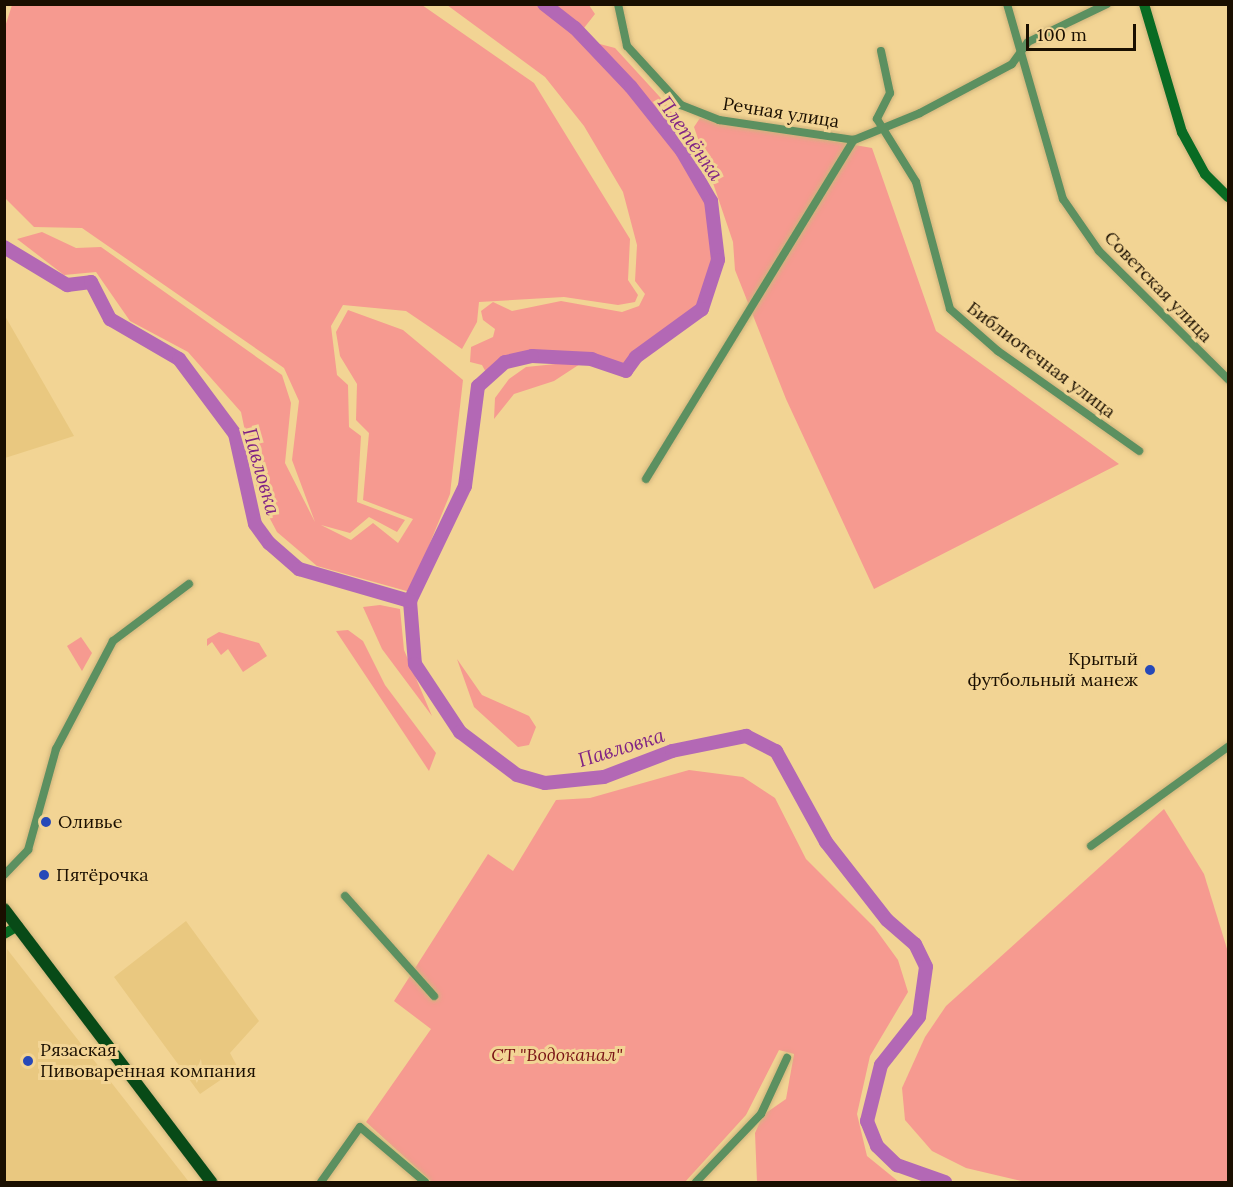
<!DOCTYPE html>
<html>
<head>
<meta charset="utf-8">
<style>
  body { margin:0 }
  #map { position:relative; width:1233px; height:1187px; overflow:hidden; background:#f2d494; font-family:Lora,serif }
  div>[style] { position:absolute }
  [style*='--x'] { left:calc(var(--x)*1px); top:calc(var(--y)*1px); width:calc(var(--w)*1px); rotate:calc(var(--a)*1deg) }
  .built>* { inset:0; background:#e9c880 }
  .green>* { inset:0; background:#f69a90 }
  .river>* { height:14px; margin:-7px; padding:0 7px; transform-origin:7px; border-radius:7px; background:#b368b5 }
  .roads { filter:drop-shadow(0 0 2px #cfb47c) drop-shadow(0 0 2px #cfb47c) }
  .street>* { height:8px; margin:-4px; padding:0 4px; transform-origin:4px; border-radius:4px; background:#5c9060 }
  .secondary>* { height:10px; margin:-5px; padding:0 5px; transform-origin:5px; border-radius:5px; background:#096b23 }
  .primary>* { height:12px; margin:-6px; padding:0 6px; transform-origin:6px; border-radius:6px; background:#084a17 }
  .dots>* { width:16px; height:16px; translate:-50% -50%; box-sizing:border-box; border:3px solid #f2d494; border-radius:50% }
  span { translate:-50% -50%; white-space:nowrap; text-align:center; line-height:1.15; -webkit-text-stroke:6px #f2d494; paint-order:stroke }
  .street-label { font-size:18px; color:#1a0f00 }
  .poi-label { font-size:18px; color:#1a0f00 }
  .right { translate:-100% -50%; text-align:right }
  .left { translate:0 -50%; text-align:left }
  .park-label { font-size:18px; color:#791315; font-style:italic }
  .water-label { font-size:20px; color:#812485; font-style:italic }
  .frame { position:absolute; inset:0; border:6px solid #1a0f00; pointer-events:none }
  .scale { position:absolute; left:1026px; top:24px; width:110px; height:27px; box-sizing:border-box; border:3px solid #1a0f00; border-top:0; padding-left:8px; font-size:18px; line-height:21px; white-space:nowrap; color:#1a0f00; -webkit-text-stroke:4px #f2d494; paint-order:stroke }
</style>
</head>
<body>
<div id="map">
  <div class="built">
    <i style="clip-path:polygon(5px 316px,74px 436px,5px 458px,4px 458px)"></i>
    <i style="clip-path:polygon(186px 921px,259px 1021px,230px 1053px,238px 1068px,200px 1094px,114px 977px)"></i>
    <i style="clip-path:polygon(7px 949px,189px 1182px,5px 1182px)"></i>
  </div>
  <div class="green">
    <i style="clip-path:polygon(12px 5px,422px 5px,534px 83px,630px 239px,628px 280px,638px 295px,635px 302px,618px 305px,564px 297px,479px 302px,477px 322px,462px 349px,406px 311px,343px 305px,331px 326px,337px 375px,348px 385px,349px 427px,361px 436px,357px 502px,405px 520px,397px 532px,369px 517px,350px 533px,321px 525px,351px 540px,373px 523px,398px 543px,413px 519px,363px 500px,369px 433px,356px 420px,357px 384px,340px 356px,336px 332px,348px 310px,403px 330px,463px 380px,450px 494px,410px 592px,317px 566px,277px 532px,259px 498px,241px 412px,188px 352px,130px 321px,96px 272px,64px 275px,17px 239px,42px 232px,76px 248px,101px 247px,282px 375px,291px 403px,285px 463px,315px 522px,292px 460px,299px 401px,284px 368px,82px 228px,34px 227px,5px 198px,4px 30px)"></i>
    <i style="clip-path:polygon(447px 5px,589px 5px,595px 14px,584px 28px,596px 43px,615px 48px,670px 108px,703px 174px,717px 233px,712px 286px,702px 309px,636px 357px,626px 371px,560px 355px,505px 362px,488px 376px,482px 365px,470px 362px,471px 347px,493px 337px,495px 329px,483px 320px,481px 311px,493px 302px,512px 311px,561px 301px,622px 312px,639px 306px,645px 294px,635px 281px,637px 245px,623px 192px,584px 126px,545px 77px)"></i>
    <i style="clip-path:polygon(700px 118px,872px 148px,936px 331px,1119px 464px,874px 589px,786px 399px,735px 270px,733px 242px,694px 127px)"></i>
    <i style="clip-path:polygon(575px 362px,580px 364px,554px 381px,514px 394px,494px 419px,495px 398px,509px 379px,526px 367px)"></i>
    <i style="clip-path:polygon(380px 605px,400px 609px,404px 650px,432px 716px,382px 649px,363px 607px)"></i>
    <i style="clip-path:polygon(348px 630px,363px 641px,385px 685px,436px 753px,429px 771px,336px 631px)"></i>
    <i style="clip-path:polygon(219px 632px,259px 643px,267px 656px,243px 672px,228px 649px,221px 655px,212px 642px,207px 646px,207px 639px)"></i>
    <i style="clip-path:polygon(81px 637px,92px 653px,82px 671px,67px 646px)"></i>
    <i style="clip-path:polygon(457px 659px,482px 695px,529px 716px,536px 727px,529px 745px,518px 747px,474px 707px)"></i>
    <i style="clip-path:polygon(689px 770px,743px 777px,775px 798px,806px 859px,874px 927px,898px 960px,908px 992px,870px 1056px,857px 1114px,867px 1156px,899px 1182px,757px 1182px,755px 1133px,763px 1115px,786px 1099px,794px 1054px,779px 1050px,746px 1115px,685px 1182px,432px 1182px,366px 1122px,431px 1029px,394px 1001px,488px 854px,513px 871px,556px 800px,590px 798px)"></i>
    <i style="clip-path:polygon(1164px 809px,1204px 874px,1228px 952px,1228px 1182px,1026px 1182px,966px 1168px,932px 1151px,905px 1120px,902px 1088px,925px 1037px,946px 1006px)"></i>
  </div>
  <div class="river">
    <i style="--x:544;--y:4;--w:39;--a:38"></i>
    <i style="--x:575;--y:28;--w:81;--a:46.5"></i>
    <i style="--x:631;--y:87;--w:82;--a:51.4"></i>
    <i style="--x:682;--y:151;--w:58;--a:59.9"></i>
    <i style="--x:711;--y:201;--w:59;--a:83.2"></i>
    <i style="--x:718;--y:260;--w:52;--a:108.1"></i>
    <i style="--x:702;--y:309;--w:82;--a:144"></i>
    <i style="--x:636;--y:357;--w:17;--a:126"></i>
    <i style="--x:626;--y:371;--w:36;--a:-161"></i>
    <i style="--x:592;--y:359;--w:60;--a:-177.1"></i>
    <i style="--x:532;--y:356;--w:28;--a:167"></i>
    <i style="--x:505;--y:362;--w:36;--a:138"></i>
    <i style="--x:478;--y:386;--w:101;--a:97.4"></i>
    <i style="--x:465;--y:486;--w:127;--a:115.6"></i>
    <i style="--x:410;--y:601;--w:63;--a:85.5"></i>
    <i style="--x:415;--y:664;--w:82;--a:56.5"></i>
    <i style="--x:460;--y:732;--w:71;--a:37"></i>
    <i style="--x:517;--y:775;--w:29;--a:16"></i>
    <i style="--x:545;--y:783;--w:59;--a:-5.8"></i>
    <i style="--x:604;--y:777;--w:73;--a:-20.9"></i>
    <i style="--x:672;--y:751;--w:76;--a:-11.5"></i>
    <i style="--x:746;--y:736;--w:34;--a:27"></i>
    <i style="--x:776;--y:751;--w:104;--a:61.2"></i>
    <i style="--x:826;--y:842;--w:99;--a:52"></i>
    <i style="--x:887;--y:920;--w:37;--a:41"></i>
    <i style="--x:915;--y:944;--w:25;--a:64"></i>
    <i style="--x:926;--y:967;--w:50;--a:98"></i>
    <i style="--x:919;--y:1017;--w:61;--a:128.4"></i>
    <i style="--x:881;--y:1065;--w:58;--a:104"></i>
    <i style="--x:867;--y:1121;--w:27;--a:68"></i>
    <i style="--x:877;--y:1146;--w:28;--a:44"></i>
    <i style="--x:897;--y:1165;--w:51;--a:19.5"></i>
    <i style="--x:4;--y:247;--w:74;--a:31.1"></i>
    <i style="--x:67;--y:285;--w:24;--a:-7"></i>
    <i style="--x:91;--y:282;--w:42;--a:62.8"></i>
    <i style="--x:110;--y:319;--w:80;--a:30.1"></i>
    <i style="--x:179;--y:359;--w:94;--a:53.3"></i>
    <i style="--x:235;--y:434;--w:92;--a:77.5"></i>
    <i style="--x:255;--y:524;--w:24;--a:54"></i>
    <i style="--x:269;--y:543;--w:40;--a:41"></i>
    <i style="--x:299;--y:569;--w:116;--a:16.1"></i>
  </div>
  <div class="roads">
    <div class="street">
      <i style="--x:618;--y:4;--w:43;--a:77.9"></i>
      <i style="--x:627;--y:46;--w:80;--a:47.5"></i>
      <i style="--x:681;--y:105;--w:41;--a:21.5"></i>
      <i style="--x:719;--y:120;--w:136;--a:8.4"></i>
      <i style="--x:854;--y:140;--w:71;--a:-22.2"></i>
      <i style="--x:920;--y:113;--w:104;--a:-28"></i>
      <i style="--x:1012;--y:64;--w:27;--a:-54"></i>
      <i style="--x:1028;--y:42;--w:88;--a:-25.7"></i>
      <i style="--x:1007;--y:4;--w:203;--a:74"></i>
      <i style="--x:1063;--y:199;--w:63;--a:55.3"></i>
      <i style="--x:1099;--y:251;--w:182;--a:44.8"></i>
      <i style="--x:881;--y:51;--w:43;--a:77.9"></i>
      <i style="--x:890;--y:93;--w:29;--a:117"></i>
      <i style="--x:877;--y:119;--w:74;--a:58.2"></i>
      <i style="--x:916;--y:182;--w:131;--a:75"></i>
      <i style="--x:950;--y:309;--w:64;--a:41.2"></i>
      <i style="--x:998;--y:351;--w:173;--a:35.3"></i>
      <i style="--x:646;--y:479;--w:398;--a:-58.5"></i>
      <i style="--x:1091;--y:846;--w:169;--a:-35.9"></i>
      <i style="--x:4;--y:875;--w:35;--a:-46"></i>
      <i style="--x:28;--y:850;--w:105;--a:-74.5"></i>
      <i style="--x:56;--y:749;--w:122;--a:-62.2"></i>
      <i style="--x:113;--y:641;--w:95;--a:-36.9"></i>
      <i style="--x:345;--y:896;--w:134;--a:48.3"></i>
      <i style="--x:321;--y:1182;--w:67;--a:-54.7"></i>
      <i style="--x:360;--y:1127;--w:85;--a:40.2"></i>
      <i style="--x:696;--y:1182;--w:94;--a:-46.3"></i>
      <i style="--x:761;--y:1114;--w:62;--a:-65.1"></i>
    </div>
    <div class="secondary">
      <i style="--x:1144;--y:4;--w:134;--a:73.5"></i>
      <i style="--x:1182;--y:132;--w:48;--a:61.3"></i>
      <i style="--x:1205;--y:174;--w:33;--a:45"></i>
      <i style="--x:4;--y:934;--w:16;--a:-30"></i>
    </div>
    <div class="primary">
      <i style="--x:4;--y:909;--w:343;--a:52.8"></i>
    </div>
  </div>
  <div class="dots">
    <i style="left:1150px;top:670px;background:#2749b8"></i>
    <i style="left:46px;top:822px;background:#2749b8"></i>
    <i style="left:44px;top:875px;background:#2749b8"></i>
    <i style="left:28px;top:1061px;background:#2749b8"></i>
  </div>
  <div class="street-label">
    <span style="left:781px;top:113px;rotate:9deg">Речная улица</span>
    <span style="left:1158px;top:287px;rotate:46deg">Советская улица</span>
    <span style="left:1041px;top:360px;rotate:37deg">Библиотечная улица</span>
  </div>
  <div class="poi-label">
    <span class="right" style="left:1138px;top:670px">Крытый<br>футбольный манеж</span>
    <span class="left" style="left:58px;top:822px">Оливье</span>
    <span class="left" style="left:56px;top:875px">Пятёрочка</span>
    <span class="left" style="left:40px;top:1061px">Рязаская<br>Пивоваренная компания</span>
  </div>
  <div class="park-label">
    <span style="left:557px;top:1055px">СТ "Водоканал"</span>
  </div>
  <div class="water-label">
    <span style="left:691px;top:138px;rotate:55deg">Плетёнка</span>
    <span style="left:262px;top:471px;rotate:74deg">Павловка</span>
    <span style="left:621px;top:747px;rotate:-17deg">Павловка</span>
  </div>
  <div class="frame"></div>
  <div class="scale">100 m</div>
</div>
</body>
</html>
